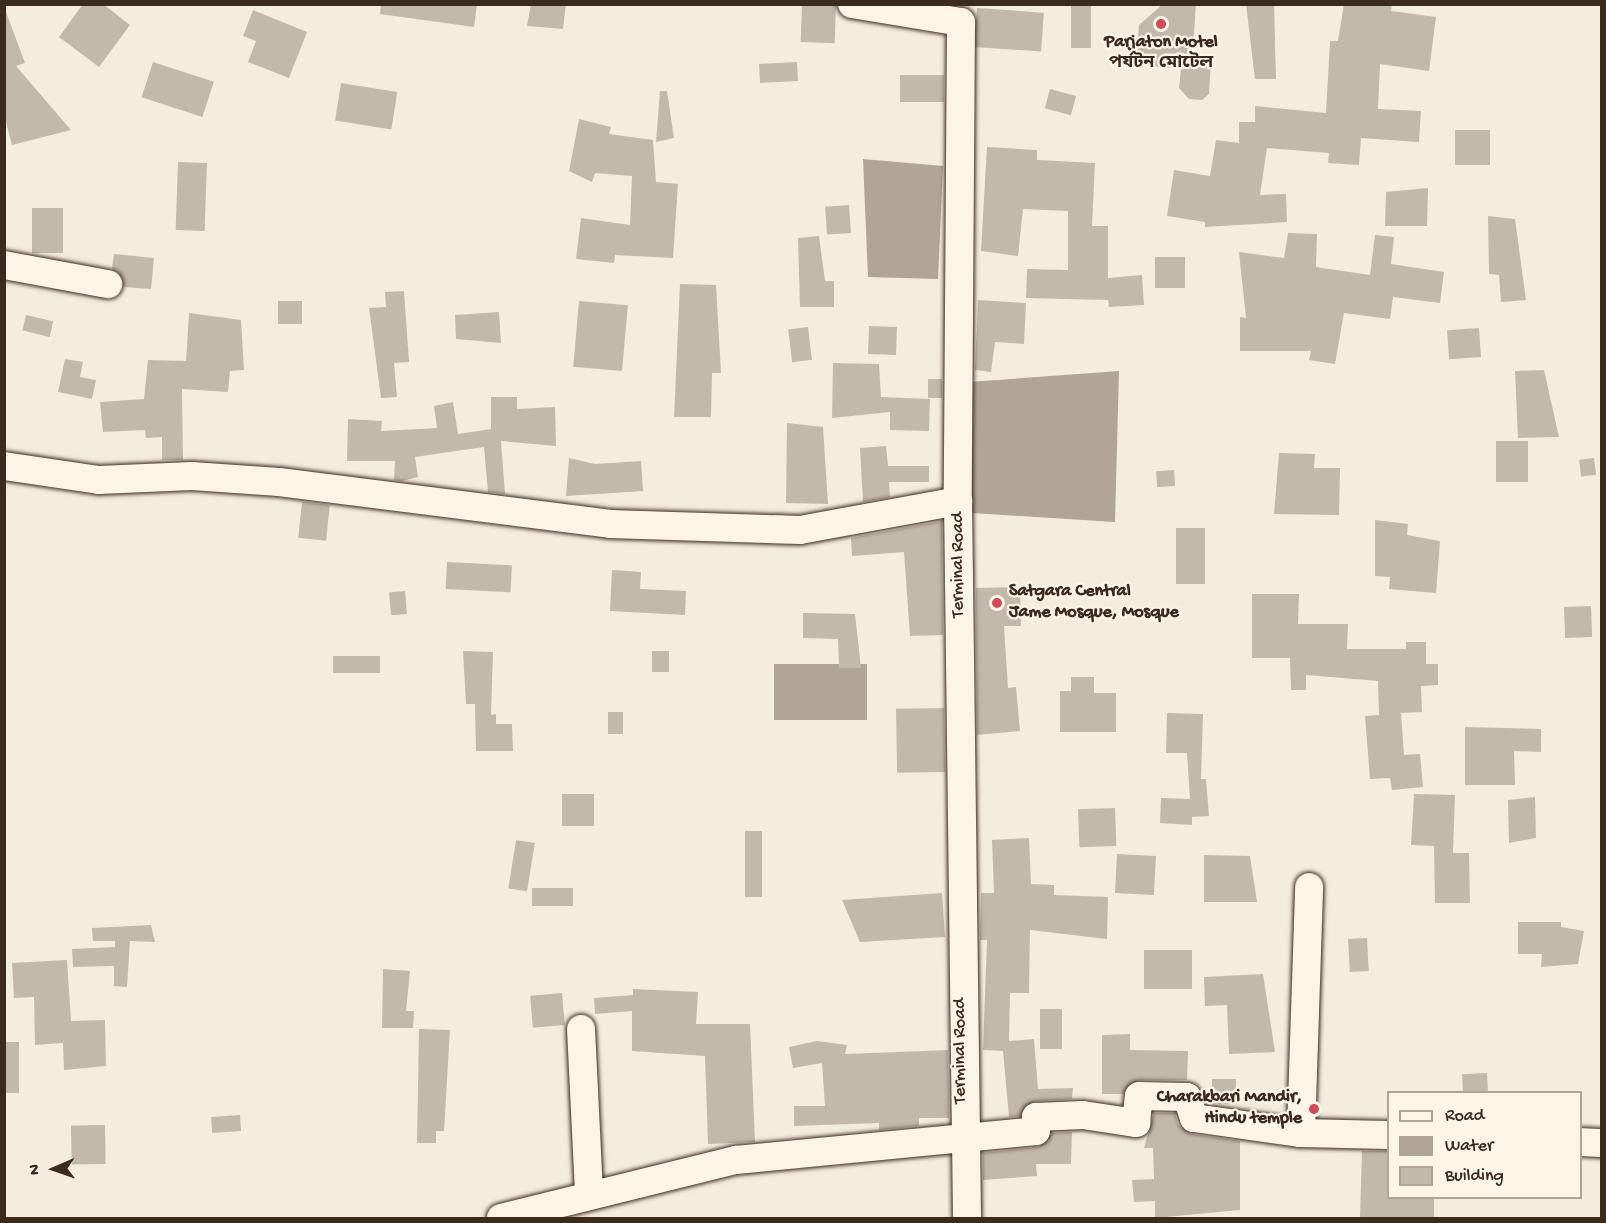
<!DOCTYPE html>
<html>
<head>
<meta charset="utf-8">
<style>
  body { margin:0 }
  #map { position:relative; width:1606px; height:1223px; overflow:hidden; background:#f4eddd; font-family:"Gochi Hand","Noto Sans Bengali",sans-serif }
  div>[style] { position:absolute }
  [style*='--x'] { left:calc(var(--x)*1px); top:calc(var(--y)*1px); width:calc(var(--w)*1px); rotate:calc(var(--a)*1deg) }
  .water>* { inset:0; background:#b0a596; transform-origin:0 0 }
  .building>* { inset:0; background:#c3b9aa; transform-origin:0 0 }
  .roads { filter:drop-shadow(0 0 2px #3b2a1e) drop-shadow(0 0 2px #3b2a1e) }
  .minor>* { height:28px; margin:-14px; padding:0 14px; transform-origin:14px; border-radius:14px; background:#fcf5e5 }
  .dots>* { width:16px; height:16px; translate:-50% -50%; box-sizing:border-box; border:3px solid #fcf5e5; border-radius:50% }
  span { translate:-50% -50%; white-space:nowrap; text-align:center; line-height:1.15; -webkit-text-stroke:4.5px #fcf5e5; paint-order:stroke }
  .poi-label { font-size:18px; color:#3b2a1e; font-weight:700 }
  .left { translate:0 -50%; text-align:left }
  .right { translate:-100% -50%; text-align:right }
  .street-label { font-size:18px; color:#3b2a1e }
  .frame { position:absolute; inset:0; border:6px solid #3b2a1e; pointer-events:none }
  .legend { position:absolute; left:1387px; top:1091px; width:195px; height:108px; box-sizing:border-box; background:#fcf5e5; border:2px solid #afa495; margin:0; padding:8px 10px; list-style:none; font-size:18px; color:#3b2a1e }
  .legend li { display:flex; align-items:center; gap:12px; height:30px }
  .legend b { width:30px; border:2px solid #afa495 }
  .north { position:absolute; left:24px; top:1139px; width:60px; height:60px; -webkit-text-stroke:4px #fcf5e5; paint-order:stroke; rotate:268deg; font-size:16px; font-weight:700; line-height:24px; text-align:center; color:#3b2a1e }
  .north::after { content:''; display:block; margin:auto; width:21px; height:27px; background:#3b2a1e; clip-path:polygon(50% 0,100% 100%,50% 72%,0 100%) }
</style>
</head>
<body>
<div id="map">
  <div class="water">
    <i style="clip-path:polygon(863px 159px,943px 166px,938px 279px,868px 277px)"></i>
    <i style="clip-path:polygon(1119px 371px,1115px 522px,972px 513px,969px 382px)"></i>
    <i style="left:774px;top:664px;width:93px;height:56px"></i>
  </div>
  <div class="building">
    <i style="clip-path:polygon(83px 4px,103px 4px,130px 25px,99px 67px,59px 37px)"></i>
    <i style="clip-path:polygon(381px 4px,477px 4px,474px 27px,380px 14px)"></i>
    <i style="clip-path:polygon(531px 4px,566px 4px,563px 29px,527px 26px)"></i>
    <i style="left:802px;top:4px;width:34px;height:38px;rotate:2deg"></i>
    <i style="left:1071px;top:4px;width:20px;height:44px"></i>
    <i style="clip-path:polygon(1163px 4px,1196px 4px,1192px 60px,1211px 62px,1209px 94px,1202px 100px,1189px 99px,1179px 88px,1181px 69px,1150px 66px,1137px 51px,1139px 25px)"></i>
    <i style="clip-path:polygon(1246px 4px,1274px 4px,1276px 79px,1255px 79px)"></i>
    <i style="clip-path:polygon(1344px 4px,1392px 4px,1391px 11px,1436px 17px,1429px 71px,1380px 64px,1378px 109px,1421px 111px,1419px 142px,1361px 138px,1359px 165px,1328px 163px,1329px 153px,1267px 148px,1260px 195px,1286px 194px,1287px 222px,1205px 227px,1205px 222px,1167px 216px,1174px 170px,1210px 176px,1216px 140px,1239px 143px,1239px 122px,1255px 122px,1255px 106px,1326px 113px,1330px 41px,1338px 41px)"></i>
    <i style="left:977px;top:8px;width:67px;height:39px;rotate:4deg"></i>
    <i style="clip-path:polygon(253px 10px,307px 32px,289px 78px,248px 62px,256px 41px,243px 36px)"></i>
    <i style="clip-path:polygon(6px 12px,25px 63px,16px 66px,71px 130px,12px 145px,4px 114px)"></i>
    <i style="left:153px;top:62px;width:64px;height:37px;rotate:18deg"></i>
    <i style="left:797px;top:62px;width:19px;height:38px;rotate:87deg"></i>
    <i style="left:900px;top:75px;width:44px;height:27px"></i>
    <i style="left:341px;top:83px;width:57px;height:38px;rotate:9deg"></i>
    <i style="left:1050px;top:89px;width:27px;height:20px;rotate:15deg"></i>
    <i style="clip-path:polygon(660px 91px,667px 91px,674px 138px,656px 142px)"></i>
    <i style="clip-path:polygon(579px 119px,611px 127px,609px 134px,653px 140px,656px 182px,678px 184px,673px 258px,615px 255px,614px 263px,576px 259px,581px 218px,630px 225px,632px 176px,595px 173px,592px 182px,569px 171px)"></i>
    <i style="left:1455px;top:130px;width:35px;height:35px"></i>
    <i style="clip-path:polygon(987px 147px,1037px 150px,1037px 160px,1095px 163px,1092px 226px,1108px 226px,1108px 278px,1142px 275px,1144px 305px,1109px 307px,1108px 300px,1026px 298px,1027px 269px,1068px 270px,1068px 211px,1023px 209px,1018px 256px,981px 251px)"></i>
    <i style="left:178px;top:162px;width:29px;height:68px;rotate:2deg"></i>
    <i style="clip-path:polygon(1428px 188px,1427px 226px,1385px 226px,1386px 192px)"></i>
    <i style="left:849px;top:205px;width:28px;height:24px;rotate:86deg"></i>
    <i style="left:32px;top:208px;width:31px;height:45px"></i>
    <i style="clip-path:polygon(1488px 216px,1515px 219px,1526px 300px,1501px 302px,1499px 275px,1489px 274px)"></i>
    <i style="clip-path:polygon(1288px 233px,1317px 234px,1316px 267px,1370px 275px,1375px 235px,1394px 237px,1391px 264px,1444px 272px,1440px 303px,1393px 297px,1390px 319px,1344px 313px,1335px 364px,1309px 360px,1311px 351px,1240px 351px,1240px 317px,1246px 318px,1239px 252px,1284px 258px)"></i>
    <i style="clip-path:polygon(819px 236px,825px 281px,834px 281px,834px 307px,800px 307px,798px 238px)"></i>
    <i style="clip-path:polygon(114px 254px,154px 258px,151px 289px,124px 287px,112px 268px)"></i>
    <i style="left:1155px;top:257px;width:30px;height:31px"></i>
    <i style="clip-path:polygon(680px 284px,716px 285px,721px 373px,712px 373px,711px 417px,674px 417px)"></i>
    <i style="clip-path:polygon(404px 291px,409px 362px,394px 363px,397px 397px,381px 398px,369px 308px,386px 307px,385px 292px)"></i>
    <i style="clip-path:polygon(978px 300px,1026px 303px,1024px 344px,995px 342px,991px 372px,975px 370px)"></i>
    <i style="left:278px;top:301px;width:24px;height:23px"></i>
    <i style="left:579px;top:301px;width:49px;height:66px;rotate:5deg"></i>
    <i style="clip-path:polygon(499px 312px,501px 343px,456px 339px,455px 315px)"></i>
    <i style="clip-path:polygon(189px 313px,241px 320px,244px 370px,230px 371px,228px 392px,182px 389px,183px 460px,162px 460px,162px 437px,146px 438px,145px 430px,103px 432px,100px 402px,144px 399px,148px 360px,186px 361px)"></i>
    <i style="left:26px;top:315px;width:28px;height:16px;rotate:13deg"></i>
    <i style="left:869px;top:326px;width:28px;height:28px;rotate:2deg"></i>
    <i style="left:808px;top:327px;width:33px;height:20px;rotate:83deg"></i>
    <i style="left:1479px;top:328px;width:29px;height:32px;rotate:86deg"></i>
    <i style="clip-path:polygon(65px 359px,83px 362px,80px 377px,96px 380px,92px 399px,58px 392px)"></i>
    <i style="clip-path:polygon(833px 363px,879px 364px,881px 397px,930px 399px,929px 431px,890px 430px,890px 412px,832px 418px)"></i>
    <i style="clip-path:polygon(1544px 370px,1559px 437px,1518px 438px,1515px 371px)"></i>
    <i style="left:928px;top:379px;width:14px;height:19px"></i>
    <i style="clip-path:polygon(491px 397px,517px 397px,517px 409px,555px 407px,556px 446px,501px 441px,505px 494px,488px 492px,484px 447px,415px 457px,418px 477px,402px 481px,394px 480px,395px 461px,347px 461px,348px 419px,382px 421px,381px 431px,437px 428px,434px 406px,453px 402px,458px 434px,491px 429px)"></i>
    <i style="clip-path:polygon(787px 423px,823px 427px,828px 504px,786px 503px)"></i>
    <i style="left:1496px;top:441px;width:32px;height:41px"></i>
    <i style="clip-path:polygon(886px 446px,888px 466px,929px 466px,929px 482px,889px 482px,890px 497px,863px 502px,860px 448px)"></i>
    <i style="clip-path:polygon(1279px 453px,1315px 454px,1314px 468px,1340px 468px,1339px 515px,1274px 514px)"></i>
    <i style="clip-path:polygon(569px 458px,595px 464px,641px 461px,643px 491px,566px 496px)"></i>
    <i style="left:1594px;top:458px;width:17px;height:15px;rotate:83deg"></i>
    <i style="left:1174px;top:470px;width:16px;height:18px;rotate:86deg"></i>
    <i style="left:302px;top:502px;width:28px;height:36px;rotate:6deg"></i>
    <i style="clip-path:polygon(1375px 520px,1408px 524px,1407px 535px,1440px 541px,1436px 593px,1389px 589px,1390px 577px,1375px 576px)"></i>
    <i style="clip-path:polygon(942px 521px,943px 635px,910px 636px,904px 552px,852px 556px,851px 538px)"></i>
    <i style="left:1176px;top:528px;width:29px;height:56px"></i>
    <i style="left:447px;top:562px;width:65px;height:27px;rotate:3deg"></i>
    <i style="clip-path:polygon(612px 570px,641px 572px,640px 589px,686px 591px,685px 615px,610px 611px)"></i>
    <i style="clip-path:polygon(1020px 587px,1021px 626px,1004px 626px,1008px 688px,1016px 687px,1020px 731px,977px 735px,976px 588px)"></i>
    <i style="left:405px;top:591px;width:23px;height:16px;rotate:85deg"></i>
    <i style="clip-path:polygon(1252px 594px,1299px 594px,1298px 624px,1348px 624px,1347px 649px,1406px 649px,1406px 642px,1426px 642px,1426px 664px,1438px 664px,1438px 685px,1421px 686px,1422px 712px,1401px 713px,1404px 755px,1420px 754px,1423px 787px,1392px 790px,1390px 778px,1370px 779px,1365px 716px,1379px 715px,1378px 681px,1306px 675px,1306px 690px,1291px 690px,1290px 658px,1252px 658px)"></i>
    <i style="left:1591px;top:606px;width:31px;height:27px;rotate:88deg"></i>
    <i style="clip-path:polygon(803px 613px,855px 614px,861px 668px,839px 668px,838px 639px,803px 638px)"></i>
    <i style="clip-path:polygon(463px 651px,493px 652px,491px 715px,496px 714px,496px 724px,512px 724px,513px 751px,476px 751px,475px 704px,466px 704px)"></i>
    <i style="left:652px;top:651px;width:17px;height:21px"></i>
    <i style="left:333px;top:656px;width:47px;height:17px"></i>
    <i style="clip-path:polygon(1071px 677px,1094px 677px,1094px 693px,1116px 693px,1116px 732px,1060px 732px,1060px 691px,1071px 691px)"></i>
    <i style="left:944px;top:708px;width:64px;height:48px;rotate:89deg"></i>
    <i style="left:608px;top:712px;width:15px;height:22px"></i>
    <i style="clip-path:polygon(1167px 713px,1203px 714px,1201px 779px,1206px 779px,1209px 816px,1192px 817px,1192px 825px,1160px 823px,1161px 798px,1190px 799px,1187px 753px,1166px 753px)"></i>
    <i style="clip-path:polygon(1465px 727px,1541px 729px,1541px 752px,1514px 751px,1515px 785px,1465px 785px)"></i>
    <i style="left:562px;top:794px;width:32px;height:32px"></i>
    <i style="clip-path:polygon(1414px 794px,1455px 795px,1453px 853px,1469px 853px,1470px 903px,1435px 903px,1434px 846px,1411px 845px)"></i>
    <i style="clip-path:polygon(1535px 797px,1536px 838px,1509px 843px,1508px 800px)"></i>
    <i style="left:1115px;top:808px;width:38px;height:37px;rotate:88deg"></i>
    <i style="left:745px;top:831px;width:17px;height:66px"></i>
    <i style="clip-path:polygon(1029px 838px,1031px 884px,1054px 885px,1054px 895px,1108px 897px,1107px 939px,1030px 930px,1029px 993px,1010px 993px,1009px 1041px,1034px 1039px,1038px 1089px,1073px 1088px,1072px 1099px,1035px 1101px,1020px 1116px,1009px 1117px,1003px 1051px,983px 1050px,987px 940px,980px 940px,981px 893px,994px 893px,992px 840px)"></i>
    <i style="left:516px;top:840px;width:19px;height:49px;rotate:9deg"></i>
    <i style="left:1117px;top:854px;width:39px;height:39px;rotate:3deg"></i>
    <i style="clip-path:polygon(1204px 855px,1250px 856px,1257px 902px,1204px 902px)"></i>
    <i style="left:532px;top:888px;width:41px;height:18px"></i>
    <i style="clip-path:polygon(942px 893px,945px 937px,860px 942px,842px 900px)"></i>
    <i style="clip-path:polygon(1518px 922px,1561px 922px,1561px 927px,1584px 931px,1578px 964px,1541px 967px,1542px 954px,1518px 954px)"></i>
    <i style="clip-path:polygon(151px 925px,155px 942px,130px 941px,127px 987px,114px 986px,114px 966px,73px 967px,72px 949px,115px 947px,115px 941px,93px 941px,92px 928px)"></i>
    <i style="left:1367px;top:938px;width:33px;height:19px;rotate:87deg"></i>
    <i style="left:1192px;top:950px;width:39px;height:48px;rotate:90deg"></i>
    <i style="clip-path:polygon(67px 960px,71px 1021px,105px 1020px,106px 1066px,64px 1070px,63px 1043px,35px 1045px,34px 997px,14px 998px,12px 963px)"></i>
    <i style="clip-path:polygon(383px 969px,410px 971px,406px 1011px,414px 1011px,413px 1028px,382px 1028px)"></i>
    <i style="clip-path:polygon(1263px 974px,1275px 1052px,1229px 1054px,1227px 1005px,1205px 1006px,1204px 977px)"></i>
    <i style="clip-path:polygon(633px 989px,698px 992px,696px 1024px,750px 1024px,755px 1142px,708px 1144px,705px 1056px,632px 1051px,632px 1011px,595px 1014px,594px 998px,633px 995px)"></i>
    <i style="left:562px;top:993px;width:32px;height:32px;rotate:85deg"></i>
    <i style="left:1040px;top:1009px;width:22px;height:40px"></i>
    <i style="clip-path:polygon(419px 1029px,450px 1030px,444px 1131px,436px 1131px,436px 1143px,417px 1143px)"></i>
    <i style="clip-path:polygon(1130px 1034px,1130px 1050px,1188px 1051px,1187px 1080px,1139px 1080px,1123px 1094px,1102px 1094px,1102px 1035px)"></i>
    <i style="clip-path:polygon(817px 1041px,847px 1045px,845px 1054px,948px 1050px,949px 1118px,919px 1118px,919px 1126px,879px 1130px,879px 1123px,794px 1126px,794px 1106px,825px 1106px,822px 1063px,793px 1068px,789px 1047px)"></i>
    <i style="left:4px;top:1042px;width:15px;height:51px"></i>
    <i style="left:1487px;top:1073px;width:19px;height:25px;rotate:87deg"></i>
    <i style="left:1212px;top:1079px;width:24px;height:25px"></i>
    <i style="clip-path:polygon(1154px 1113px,1175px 1113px,1178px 1125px,1191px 1134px,1240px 1141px,1240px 1210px,1155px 1218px,1155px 1201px,1134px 1202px,1132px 1180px,1154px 1179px,1153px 1148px,1144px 1148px)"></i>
    <i style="left:240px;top:1115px;width:16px;height:29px;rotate:86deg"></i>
    <i style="left:105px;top:1125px;width:39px;height:34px;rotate:89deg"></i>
    <i style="clip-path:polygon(1072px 1132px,1071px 1164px,1036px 1164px,1037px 1176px,983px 1180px,983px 1153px,1038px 1147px,1052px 1133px)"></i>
    <i style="clip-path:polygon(1362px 1151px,1389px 1151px,1389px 1197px,1434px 1197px,1434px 1218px,1360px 1218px)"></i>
  </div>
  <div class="roads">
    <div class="minor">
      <i style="--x:852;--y:4;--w:110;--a:9.4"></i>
      <i style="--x:961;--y:22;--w:479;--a:90.4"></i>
      <i style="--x:958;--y:501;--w:717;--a:89.28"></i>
      <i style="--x:4;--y:265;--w:106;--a:10.4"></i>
      <i style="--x:4;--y:466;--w:96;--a:8.4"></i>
      <i style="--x:99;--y:480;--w:93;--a:-2.5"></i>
      <i style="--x:192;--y:476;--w:87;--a:3.9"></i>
      <i style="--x:279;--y:482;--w:334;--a:7.2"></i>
      <i style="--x:610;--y:524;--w:190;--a:1.8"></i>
      <i style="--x:800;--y:530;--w:161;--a:-10.4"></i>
      <i style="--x:581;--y:1029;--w:166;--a:87.2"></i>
      <i style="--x:1301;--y:1133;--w:246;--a:-88.1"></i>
      <i style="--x:1580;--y:1142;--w:22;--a:3"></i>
      <i style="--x:501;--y:1218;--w:242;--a:-13.9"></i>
      <i style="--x:736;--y:1160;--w:301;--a:-5.5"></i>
      <i style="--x:1036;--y:1131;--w:14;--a:-90"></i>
      <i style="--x:1036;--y:1117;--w:47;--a:-2.4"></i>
      <i style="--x:1083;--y:1115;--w:54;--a:8.6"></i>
      <i style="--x:1136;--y:1123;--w:27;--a:-84"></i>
      <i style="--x:1139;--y:1096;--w:48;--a:1.2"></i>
      <i style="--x:1187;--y:1097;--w:22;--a:72"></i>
      <i style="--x:1194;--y:1118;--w:108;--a:8"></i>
      <i style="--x:1301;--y:1133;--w:87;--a:1.3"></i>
    </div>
  </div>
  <div class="dots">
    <i style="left:1161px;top:24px;background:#d1495b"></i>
    <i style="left:997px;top:603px;background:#d1495b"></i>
    <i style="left:1314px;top:1109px;background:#d1495b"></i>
  </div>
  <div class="poi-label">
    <span style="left:1161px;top:54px">Parjaton Motel<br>পর্যটন মোটেল</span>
    <span class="left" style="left:1009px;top:603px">Satgara Central<br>Jame Mosque, Mosque</span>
    <span class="right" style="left:1302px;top:1109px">Charakbari Mandir,<br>Hindu temple</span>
  </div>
  <div class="street-label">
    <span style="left:959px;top:565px;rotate:-90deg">Terminal Road</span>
    <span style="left:961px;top:1051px;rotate:-90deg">Terminal Road</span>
  </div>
  <div class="frame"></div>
  <ul class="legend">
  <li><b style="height:8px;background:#fcf5e5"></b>Road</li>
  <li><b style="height:16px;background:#b0a596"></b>Water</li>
  <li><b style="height:16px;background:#c3b9aa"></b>Building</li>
  </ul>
  <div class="north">N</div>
</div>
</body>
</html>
